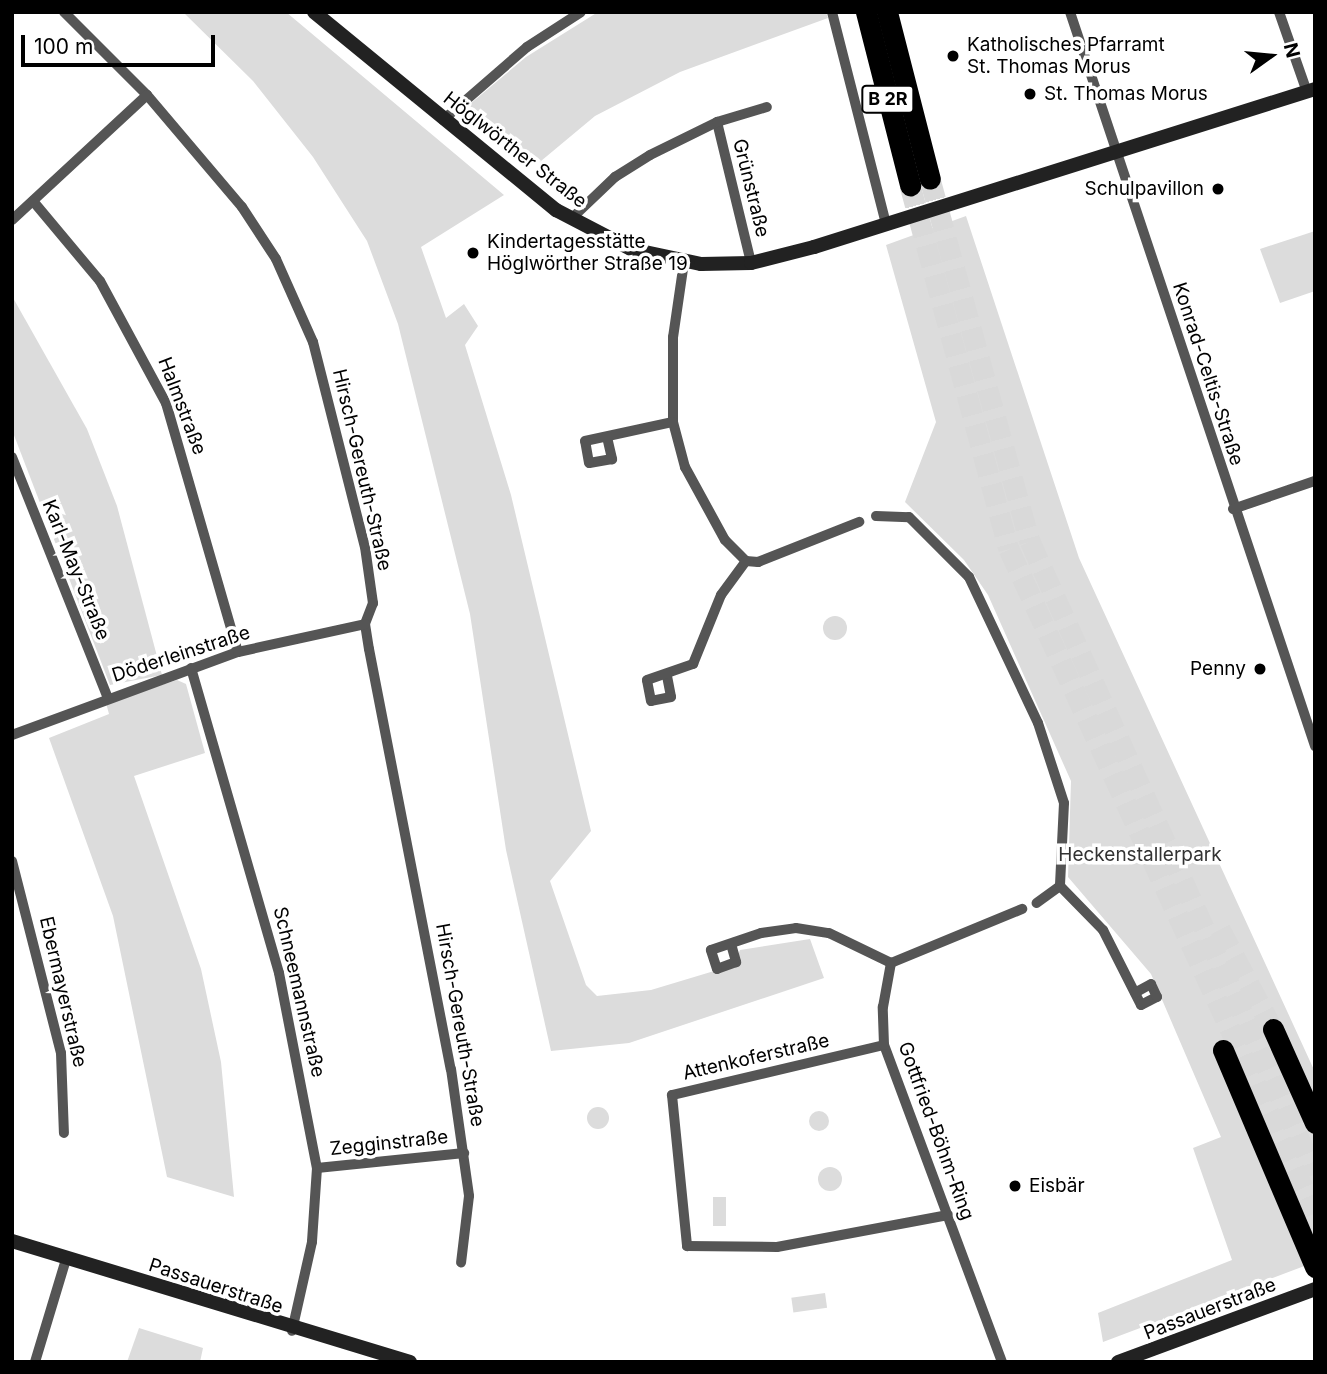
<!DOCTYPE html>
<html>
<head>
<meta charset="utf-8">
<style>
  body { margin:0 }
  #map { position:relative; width:1327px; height:1374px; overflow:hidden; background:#fff; font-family:Inter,sans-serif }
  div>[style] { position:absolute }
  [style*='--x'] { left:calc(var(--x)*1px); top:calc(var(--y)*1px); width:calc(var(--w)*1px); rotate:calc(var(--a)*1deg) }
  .green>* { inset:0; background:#dcdcdc; transform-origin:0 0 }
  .round { border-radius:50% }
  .highway-tunnel>* { height:21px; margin-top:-10.5px; transform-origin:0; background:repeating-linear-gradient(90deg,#d9d9d9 0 21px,transparent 0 31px) }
  .street>* { height:10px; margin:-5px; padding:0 5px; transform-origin:5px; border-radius:5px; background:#555 }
  .secondary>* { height:14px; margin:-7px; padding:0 7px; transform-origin:7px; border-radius:7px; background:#222 }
  .highway>* { height:21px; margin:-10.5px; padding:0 10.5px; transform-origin:10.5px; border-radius:10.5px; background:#000 }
  .dots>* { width:19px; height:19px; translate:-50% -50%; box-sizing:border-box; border:4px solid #fff; border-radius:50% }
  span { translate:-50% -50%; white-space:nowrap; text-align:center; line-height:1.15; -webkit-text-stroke:7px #fff; paint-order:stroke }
  .shield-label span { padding:2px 5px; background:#fff; border:2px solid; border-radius:5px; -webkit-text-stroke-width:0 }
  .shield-label { font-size:18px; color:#000; font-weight:700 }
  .poi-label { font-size:19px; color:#000 }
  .left { translate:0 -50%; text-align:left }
  .right { translate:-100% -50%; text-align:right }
  .street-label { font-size:19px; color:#000 }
  .park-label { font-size:19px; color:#333 }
  .frame { position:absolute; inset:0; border:14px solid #000; pointer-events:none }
  .north { position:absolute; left:1236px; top:21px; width:70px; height:70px; -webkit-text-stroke:5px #fff; paint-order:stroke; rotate:75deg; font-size:19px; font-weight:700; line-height:28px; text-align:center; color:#000 }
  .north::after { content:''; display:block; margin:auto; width:24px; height:32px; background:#000; clip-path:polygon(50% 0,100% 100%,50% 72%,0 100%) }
  .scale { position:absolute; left:21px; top:35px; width:194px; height:32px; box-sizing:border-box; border:4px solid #000; border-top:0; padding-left:9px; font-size:21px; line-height:24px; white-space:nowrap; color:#000; -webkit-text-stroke:5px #fff; paint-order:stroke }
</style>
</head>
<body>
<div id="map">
  <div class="green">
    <i style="clip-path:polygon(183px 12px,286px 12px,504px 195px,421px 247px,446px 318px,464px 304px,478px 326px,465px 345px,511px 495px,591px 831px,550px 881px,586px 985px,597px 996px,651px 990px,734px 965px,740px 950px,810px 939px,824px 978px,629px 1043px,551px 1051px,506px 850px,470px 614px,398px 324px,367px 241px,313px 157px,253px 81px)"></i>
    <i style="clip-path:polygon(598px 12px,826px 12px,828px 18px,680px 72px,595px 116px,535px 166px,464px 109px,526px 57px)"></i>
    <i style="clip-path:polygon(966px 216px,1079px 558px,1315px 1072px,1315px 1262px,1103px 1342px,1098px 1313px,1232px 1260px,1193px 1148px,1221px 1137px,1151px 974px,1068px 877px,1071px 781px,988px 595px,964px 560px,905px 502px,936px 422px,886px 245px)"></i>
    <i style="clip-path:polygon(1315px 231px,1315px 291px,1280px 303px,1260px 249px)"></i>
    <i style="clip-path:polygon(12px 296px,87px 429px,117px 506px,162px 675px,110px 685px,12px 430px)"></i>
    <i class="round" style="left:823px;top:616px;width:24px;height:24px"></i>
    <i style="clip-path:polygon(177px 680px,186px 684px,205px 753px,134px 776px,201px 969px,221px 1062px,234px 1197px,167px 1177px,113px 916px,49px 738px,109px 714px,106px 703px)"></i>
    <i class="round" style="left:587px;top:1107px;width:22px;height:22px"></i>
    <i class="round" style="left:809px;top:1111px;width:20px;height:20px"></i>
    <i class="round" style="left:818px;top:1167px;width:24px;height:24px"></i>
    <i style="left:713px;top:1197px;width:13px;height:29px"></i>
    <i style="left:825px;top:1293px;width:15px;height:34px;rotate:82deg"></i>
    <i style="clip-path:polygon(139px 1328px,203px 1348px,200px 1362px,127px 1362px)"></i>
  </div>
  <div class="highway-tunnel">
    <i style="--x:930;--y:179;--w:376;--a:74.6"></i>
    <i style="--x:1030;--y:541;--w:694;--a:65.76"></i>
    <i style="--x:910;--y:185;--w:377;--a:74.8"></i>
    <i style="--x:1009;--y:549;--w:731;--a:65.26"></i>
    <i style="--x:1220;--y:929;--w:113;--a:62.1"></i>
  </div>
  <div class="street">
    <i style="--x:64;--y:12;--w:117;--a:45"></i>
    <i style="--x:147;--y:95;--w:147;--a:49.7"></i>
    <i style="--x:242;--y:207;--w:62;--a:56.8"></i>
    <i style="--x:276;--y:259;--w:91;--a:66"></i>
    <i style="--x:313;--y:342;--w:211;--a:75.8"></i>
    <i style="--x:365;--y:547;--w:57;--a:81.9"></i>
    <i style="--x:373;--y:603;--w:22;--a:111"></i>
    <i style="--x:365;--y:624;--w:25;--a:81"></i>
    <i style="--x:369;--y:649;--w:428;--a:79"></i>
    <i style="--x:451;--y:1069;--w:128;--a:81.9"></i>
    <i style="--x:469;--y:1196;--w:67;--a:96.8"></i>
    <i style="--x:832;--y:12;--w:219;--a:75.7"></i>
    <i style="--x:1070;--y:12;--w:774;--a:71.54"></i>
    <i style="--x:1279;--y:12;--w:85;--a:70.7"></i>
    <i style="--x:443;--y:120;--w:111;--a:-41"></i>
    <i style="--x:527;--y:47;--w:64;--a:-32.9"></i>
    <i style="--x:717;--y:122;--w:145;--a:76.4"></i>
    <i style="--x:33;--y:201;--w:104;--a:50.1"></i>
    <i style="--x:100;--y:281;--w:139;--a:61.6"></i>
    <i style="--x:166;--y:403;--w:259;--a:73.9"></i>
    <i style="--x:571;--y:219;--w:61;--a:-43.7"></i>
    <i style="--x:615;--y:177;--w:41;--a:-32.2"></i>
    <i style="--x:650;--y:155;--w:75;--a:-26.2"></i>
    <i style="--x:717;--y:122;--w:52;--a:-16.7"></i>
    <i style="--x:12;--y:220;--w:184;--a:-42.8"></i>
    <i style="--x:684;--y:262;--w:76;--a:98.3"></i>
    <i style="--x:673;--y:337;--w:85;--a:90"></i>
    <i style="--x:673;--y:422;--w:47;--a:75.1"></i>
    <i style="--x:685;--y:467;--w:83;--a:61.3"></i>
    <i style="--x:725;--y:540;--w:30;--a:45"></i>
    <i style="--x:746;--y:561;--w:12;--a:5"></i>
    <i style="--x:758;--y:562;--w:109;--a:-21.6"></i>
    <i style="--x:607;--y:437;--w:23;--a:77"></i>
    <i style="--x:612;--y:459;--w:23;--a:170"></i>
    <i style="--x:589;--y:463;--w:22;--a:-100"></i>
    <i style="--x:585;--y:441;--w:90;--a:-12.2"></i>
    <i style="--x:12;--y:457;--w:257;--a:68.3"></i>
    <i style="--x:1233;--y:509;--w:87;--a:-18.9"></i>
    <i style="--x:876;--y:516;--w:33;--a:2"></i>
    <i style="--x:909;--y:517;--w:85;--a:45"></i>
    <i style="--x:969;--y:577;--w:161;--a:64.7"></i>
    <i style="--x:1038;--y:723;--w:84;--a:72"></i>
    <i style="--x:1064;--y:803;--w:83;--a:92.8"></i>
    <i style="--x:1060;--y:886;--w:29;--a:144"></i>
    <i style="--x:191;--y:668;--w:317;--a:73.9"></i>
    <i style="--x:279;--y:973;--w:199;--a:79"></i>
    <i style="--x:317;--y:1168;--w:74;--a:93.9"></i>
    <i style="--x:312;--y:1242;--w:91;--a:102.7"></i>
    <i style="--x:667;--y:676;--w:21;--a:79"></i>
    <i style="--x:671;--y:697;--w:20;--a:169"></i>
    <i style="--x:651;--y:701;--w:21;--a:-101"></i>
    <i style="--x:647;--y:680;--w:49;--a:-19.2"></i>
    <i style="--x:693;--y:664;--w:74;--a:-67.9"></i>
    <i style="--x:721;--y:595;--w:42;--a:-53.7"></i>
    <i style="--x:12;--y:735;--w:241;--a:-20.2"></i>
    <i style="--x:238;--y:652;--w:130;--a:-12.4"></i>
    <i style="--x:12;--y:861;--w:198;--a:75.7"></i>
    <i style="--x:61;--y:1053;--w:80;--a:87.9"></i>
    <i style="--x:1060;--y:886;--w:62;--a:45.7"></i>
    <i style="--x:1103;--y:930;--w:84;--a:63.1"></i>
    <i style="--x:1141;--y:1005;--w:18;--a:-27"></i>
    <i style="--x:1157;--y:997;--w:14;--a:-115"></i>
    <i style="--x:1151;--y:984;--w:18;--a:151"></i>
    <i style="--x:731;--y:944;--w:19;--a:74"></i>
    <i style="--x:736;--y:962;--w:20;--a:160"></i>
    <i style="--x:717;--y:969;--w:20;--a:-108"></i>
    <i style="--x:711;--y:950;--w:53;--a:-18.8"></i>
    <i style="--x:761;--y:933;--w:35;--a:-8"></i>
    <i style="--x:796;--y:928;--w:33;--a:9"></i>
    <i style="--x:829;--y:933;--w:69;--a:25.8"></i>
    <i style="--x:884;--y:1045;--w:218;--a:166.7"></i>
    <i style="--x:672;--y:1095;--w:152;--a:84.3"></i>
    <i style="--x:687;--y:1246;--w:90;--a:0.6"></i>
    <i style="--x:777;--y:1247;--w:174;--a:-10.6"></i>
    <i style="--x:317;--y:1168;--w:148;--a:-5.8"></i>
    <i style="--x:35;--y:1362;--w:108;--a:-73.2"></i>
    <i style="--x:1002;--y:1362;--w:338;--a:-110.4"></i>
    <i style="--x:884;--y:1045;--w:38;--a:-92"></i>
    <i style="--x:883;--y:1007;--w:45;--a:-79.7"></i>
    <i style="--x:891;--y:963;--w:142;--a:-22.4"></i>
  </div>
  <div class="secondary">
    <i style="--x:314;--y:12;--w:313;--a:39.3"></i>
    <i style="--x:556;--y:210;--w:85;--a:27.5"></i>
    <i style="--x:631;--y:249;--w:72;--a:12.1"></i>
    <i style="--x:701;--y:264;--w:50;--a:-1.1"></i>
    <i style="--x:751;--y:263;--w:65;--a:-14.3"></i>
    <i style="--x:814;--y:247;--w:525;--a:-17.5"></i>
    <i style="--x:12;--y:1241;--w:416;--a:16.9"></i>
    <i style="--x:1118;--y:1362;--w:210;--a:-20.3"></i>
  </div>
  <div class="highway">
    <i style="--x:866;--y:12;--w:179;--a:75.7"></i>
    <i style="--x:887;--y:12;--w:172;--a:75.6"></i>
    <i style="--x:1273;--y:1029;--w:103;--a:65.9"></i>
    <i style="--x:1223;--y:1050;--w:236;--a:67"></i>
  </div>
  <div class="dots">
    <i style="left:953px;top:56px;background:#000"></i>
    <i style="left:1030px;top:94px;background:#000"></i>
    <i style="left:1218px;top:189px;background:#000"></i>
    <i style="left:473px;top:253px;background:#000"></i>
    <i style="left:1260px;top:669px;background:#000"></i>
    <i style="left:1015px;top:1186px;background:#000"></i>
  </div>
  <div class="shield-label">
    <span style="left:888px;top:99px">B 2R</span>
  </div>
  <div class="poi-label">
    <span class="left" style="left:967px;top:56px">Katholisches Pfarramt<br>St. Thomas Morus</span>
    <span class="left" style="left:1044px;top:94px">St. Thomas Morus</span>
    <span class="right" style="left:1204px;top:189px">Schulpavillon</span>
    <span class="left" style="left:487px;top:253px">Kindertagesstätte<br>Höglwörther Straße 19</span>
    <span class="right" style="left:1246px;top:669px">Penny</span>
    <span class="left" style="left:1029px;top:1186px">Eisbär</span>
  </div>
  <div class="street-label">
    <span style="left:515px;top:150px;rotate:38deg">Höglwörther Straße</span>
    <span style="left:751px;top:188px;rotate:76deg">Grünstraße</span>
    <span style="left:1208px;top:374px;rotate:72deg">Konrad-Celtis-Straße</span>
    <span style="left:182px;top:406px;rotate:69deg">Halmstraße</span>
    <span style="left:362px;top:470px;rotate:77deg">Hirsch-Gereuth-Straße</span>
    <span style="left:76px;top:570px;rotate:68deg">Karl-May-Straße</span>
    <span style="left:181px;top:654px;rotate:-18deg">Döderleinstraße</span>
    <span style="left:63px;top:992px;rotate:77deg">Ebermayerstraße</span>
    <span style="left:299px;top:992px;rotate:77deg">Schneemannstraße</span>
    <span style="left:460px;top:1025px;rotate:80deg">Hirsch-Gereuth-Straße</span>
    <span style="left:756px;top:1057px;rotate:-13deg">Attenkoferstraße</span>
    <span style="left:936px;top:1131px;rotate:70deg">Gottfried-Böhm-Ring</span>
    <span style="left:389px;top:1143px;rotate:-6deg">Zegginstraße</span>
    <span style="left:216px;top:1286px;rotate:18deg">Passauerstraße</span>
    <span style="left:1210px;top:1309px;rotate:-21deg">Passauerstraße</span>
  </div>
  <div class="park-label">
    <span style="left:1140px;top:855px">Heckenstallerpark</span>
  </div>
  <div class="frame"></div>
  <div class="north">N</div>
  <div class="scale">100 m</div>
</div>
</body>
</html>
